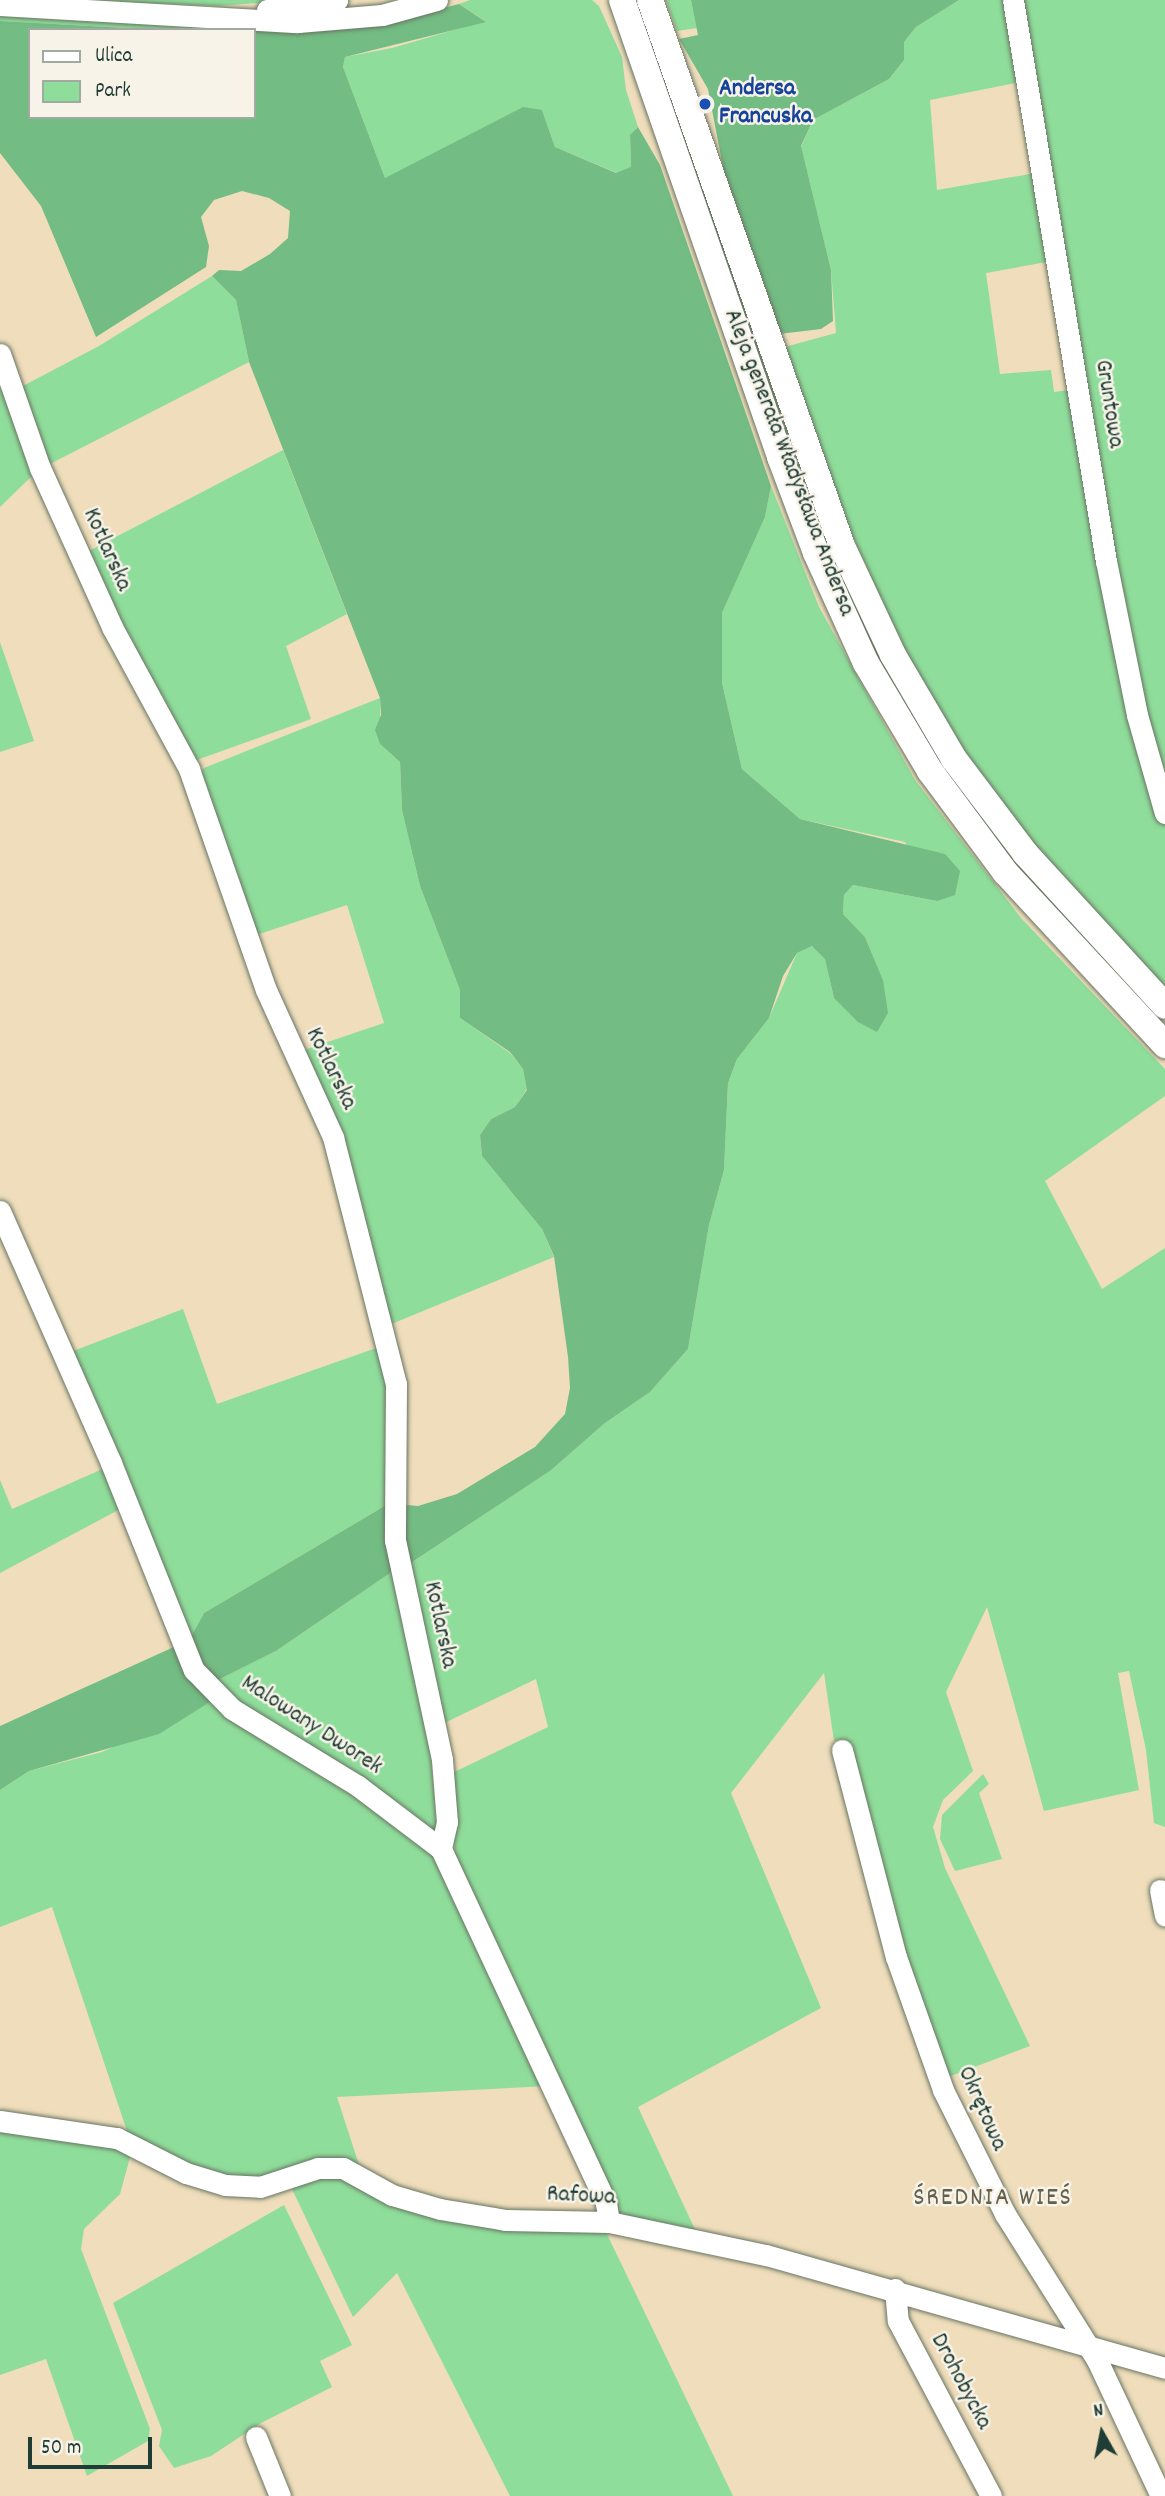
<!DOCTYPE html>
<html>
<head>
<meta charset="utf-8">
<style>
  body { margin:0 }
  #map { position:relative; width:1165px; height:2496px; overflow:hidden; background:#efddbb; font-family:Dekko,sans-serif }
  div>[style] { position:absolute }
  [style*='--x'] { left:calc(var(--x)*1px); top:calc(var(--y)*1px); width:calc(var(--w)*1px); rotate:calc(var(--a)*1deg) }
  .green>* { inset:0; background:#8fdd9b }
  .forest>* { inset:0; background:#73bc83 }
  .roads { filter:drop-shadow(0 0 2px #687563) drop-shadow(0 0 2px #687563) }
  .minor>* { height:21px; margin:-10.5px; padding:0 10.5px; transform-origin:10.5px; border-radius:10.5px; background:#fff }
  .major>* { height:26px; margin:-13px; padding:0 13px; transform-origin:13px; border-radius:13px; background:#fff }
  .dots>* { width:19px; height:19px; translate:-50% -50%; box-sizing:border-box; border:4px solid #f7f3e8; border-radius:50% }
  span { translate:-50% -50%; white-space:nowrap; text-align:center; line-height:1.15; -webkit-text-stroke:5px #f7f3e8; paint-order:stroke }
  .transit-label { font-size:24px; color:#164399; font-weight:700 }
  .left { translate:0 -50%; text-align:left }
  .street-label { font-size:24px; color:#1f3d34 }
  .neighbourhood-label { font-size:26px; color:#63614b; letter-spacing:2px }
  .legend { position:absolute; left:28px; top:28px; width:228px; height:91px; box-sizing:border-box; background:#f7f3e8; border:2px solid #a1aaa0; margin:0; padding:9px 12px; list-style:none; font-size:21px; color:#1f3d34 }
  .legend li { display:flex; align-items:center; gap:14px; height:35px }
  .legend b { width:35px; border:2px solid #a1aaa0 }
  .north { position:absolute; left:1067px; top:2398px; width:70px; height:70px; -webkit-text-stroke:5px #f7f3e8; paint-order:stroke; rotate:351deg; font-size:19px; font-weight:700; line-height:28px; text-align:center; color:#1f3d34 }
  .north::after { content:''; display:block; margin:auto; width:24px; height:32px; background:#1f3d34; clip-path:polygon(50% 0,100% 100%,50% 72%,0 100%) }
  .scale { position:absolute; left:28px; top:2437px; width:124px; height:32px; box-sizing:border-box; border:4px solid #1f3d34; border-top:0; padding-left:9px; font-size:21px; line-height:24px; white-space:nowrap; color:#1f3d34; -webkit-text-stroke:5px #f7f3e8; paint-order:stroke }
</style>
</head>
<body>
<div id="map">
  <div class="green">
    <i style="clip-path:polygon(74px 0,296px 0,218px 6px)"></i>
    <i style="clip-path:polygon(470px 0,592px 0,599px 6px,622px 57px,626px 90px,638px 127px,630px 136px,631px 168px,617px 173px,555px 147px,542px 110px,385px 178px,343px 67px,345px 57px,392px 48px,485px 21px,459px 4px)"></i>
    <i style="clip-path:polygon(666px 0,691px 0,697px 28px,677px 31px)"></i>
    <i style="clip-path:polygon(959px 0,1008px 0,1020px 82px,930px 100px,937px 190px,1036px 173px,1052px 261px,986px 273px,1000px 374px,1051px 370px,1054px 392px,1076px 389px,1165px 823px,1165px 991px,1073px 893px,978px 776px,909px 662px,865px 573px,781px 348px,836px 333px,831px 270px,801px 147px,813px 120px,889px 79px,904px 60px,904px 42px,916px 27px)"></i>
    <i style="clip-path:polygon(1022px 0,1165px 0,1165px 803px,1140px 712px)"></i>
    <i style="clip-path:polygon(0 14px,191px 25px,189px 30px,161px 30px,0 21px)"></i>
    <i style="clip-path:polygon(212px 276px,236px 300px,249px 362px,44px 467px,19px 388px,99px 346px)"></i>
    <i style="clip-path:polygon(734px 277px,813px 498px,1019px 865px,1152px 1008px,1148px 1012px,1053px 913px,945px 774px,892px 687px,822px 540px)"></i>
    <i style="clip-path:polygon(0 364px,37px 471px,0 507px)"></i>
    <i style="clip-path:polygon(283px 450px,347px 614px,286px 646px,311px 719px,194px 761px,83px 554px)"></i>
    <i style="clip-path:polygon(771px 486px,819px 607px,915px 780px,1021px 918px,1165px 1069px,1165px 1096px,1045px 1181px,1102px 1289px,1165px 1248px,1165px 1827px,1154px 1823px,1146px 1750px,1129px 1671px,1118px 1673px,1139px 1790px,1044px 1811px,987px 1607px,946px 1692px,973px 1771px,943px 1800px,933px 1827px,945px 1868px,1030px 2046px,943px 2079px,897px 1940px,844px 1739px,834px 1741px,824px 1673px,731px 1793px,821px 2008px,638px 2107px,698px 2236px,625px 2219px,613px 2205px,456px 1863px,448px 1775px,548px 1727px,536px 1679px,440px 1725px,406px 1566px,550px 1471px,605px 1423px,650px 1392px,688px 1349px,709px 1225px,724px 1170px,728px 1083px,737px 1059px,769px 1018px,797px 953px,812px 946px,825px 958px,834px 998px,883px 980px,865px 937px,843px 914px,844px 895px,853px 885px,937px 901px,905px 842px,800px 819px,742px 769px,722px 683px,722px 613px,765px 517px)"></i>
    <i style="clip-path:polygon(0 642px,34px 741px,0 752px)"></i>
    <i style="clip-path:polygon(380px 698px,380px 744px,400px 762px,402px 810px,420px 886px,460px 990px,460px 1018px,510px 1053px,523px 1069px,527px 1089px,515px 1107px,491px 1119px,480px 1135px,482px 1156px,542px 1229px,554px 1257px,389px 1325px,298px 1052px,384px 1023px,347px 905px,253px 936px,200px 775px,204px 768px)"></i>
    <i style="clip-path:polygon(183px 1309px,217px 1404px,385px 1345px,392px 1385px,388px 1504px,204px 1613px,187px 1644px,68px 1353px)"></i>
    <i style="clip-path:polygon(107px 1467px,124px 1507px,0 1573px,0 1480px,12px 1509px)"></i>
    <i style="clip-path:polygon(396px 1569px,428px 1715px,437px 1833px,272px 1728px,214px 1682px,276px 1651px)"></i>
    <i style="clip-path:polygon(213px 1700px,356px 1792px,442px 1864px,547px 2086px,337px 2097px,362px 2174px,225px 2181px,130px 2140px,52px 1907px,0 1927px,0 1790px,29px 1771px,102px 1752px)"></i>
    <i style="clip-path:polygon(983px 1774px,989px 1784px,979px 1793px,1002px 1859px,955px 1871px,940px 1839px,942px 1815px)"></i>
    <i style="clip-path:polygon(0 2127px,132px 2150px,120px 2194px,84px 2229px,81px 2249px,150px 2429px,148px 2441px,87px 2476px,46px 2359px,0 2375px)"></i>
    <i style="clip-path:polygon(331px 2172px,379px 2194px,605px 2230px,733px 2496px,510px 2496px,397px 2273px,353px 2317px,292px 2189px,296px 2181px)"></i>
    <i style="clip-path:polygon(284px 2205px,352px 2345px,320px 2361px,332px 2387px,261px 2423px,211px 2456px,174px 2468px,159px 2446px,162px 2430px,113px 2303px)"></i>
  </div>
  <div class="forest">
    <i style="clip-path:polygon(691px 0,959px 0,916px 27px,904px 42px,904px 60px,889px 79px,813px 120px,801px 146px,831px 270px,833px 321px,821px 329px,779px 334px,727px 188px,708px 89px,679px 39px,698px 35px)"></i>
    <i style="clip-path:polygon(459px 4px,486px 22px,345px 57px,343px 67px,385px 178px,523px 107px,542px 110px,555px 147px,616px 173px,631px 167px,630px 135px,638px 127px,660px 165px,771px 486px,765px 517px,722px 613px,722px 683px,742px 769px,800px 819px,945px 854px,960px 871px,955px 895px,937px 901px,853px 885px,844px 895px,843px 914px,865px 937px,883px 980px,888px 1013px,877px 1032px,858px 1022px,834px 998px,825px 959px,812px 946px,797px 953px,783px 976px,769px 1018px,737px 1059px,728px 1083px,724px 1170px,709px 1225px,688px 1349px,650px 1392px,605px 1423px,550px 1471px,406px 1566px,396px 1504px,418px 1506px,457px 1494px,535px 1447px,565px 1414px,570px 1388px,568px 1357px,554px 1256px,542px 1229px,482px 1156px,480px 1135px,491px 1119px,515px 1107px,527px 1090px,523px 1069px,510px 1052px,460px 1018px,460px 990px,420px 886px,402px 810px,400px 762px,380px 744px,375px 730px,381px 715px,380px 698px,249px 362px,236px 300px,212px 276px,219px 270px,241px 271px,270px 254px,288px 238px,290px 211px,269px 198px,242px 191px,214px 200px,201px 217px,209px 246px,206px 267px,96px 337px,41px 206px,0 153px,0 21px,161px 30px,30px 30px,30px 117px,254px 117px,254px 30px,189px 30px,191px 25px,377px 25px)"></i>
    <i style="clip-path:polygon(388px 1504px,396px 1569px,276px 1651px,214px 1682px,187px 1644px,204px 1613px)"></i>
    <i style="clip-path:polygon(176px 1646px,213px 1700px,159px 1734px,29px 1771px,0 1790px,0 1726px)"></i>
  </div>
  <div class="roads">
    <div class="minor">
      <i style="--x:1013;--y:0;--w:569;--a:80.59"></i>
      <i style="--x:1106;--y:561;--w:157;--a:78.6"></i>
      <i style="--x:1137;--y:715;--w:102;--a:74.1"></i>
      <i style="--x:0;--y:5;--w:298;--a:3.3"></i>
      <i style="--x:298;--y:22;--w:84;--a:-4.8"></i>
      <i style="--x:382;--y:15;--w:57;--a:-15.3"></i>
      <i style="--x:267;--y:10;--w:71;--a:-8.1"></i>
      <i style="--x:0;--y:354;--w:121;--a:70.7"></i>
      <i style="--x:40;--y:468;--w:175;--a:65.6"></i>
      <i style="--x:112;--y:627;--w:162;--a:61.5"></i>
      <i style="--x:189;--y:769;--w:234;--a:70.8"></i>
      <i style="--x:266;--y:990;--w:162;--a:65.5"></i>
      <i style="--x:333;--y:1137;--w:255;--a:75.7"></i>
      <i style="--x:396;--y:1384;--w:156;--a:90.4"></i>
      <i style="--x:395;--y:1540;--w:225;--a:77.9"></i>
      <i style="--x:442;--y:1760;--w:62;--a:85.4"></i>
      <i style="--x:447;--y:1822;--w:28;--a:103"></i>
      <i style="--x:0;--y:1211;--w:275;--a:66.2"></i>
      <i style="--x:111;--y:1463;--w:223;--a:68.2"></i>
      <i style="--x:194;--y:1670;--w:54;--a:45.7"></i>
      <i style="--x:232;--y:1709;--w:148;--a:31.4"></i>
      <i style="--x:358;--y:1786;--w:104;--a:37.2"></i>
      <i style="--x:441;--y:1849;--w:391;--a:65"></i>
      <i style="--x:606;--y:2203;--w:19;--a:81"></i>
      <i style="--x:842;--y:1750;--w:214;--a:75.4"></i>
      <i style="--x:896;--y:1957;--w:141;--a:70.5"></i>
      <i style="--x:943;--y:2090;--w:139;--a:63.4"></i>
      <i style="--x:1005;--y:2214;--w:173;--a:57.8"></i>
      <i style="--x:1097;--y:2360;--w:150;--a:64.8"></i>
      <i style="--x:1160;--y:1890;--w:26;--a:79"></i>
      <i style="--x:0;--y:2121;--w:118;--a:8.3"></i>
      <i style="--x:117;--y:2138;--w:77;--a:26.9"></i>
      <i style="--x:186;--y:2173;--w:41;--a:17.1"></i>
      <i style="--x:225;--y:2185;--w:35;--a:3"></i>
      <i style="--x:260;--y:2187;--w:61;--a:-18.1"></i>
      <i style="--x:318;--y:2168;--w:25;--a:0"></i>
      <i style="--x:343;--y:2168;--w:56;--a:28.9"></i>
      <i style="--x:392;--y:2195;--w:50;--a:16.3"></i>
      <i style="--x:440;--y:2209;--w:67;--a:9.5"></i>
      <i style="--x:506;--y:2220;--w:103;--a:1.1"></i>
      <i style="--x:609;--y:2222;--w:160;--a:11.9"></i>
      <i style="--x:766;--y:2255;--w:415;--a:15.8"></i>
      <i style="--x:895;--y:2289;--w:32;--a:85"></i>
      <i style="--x:898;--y:2321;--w:198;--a:62"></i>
      <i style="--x:256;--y:2437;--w:64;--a:67.9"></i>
    </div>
    <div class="major">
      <i style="--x:622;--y:0;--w:484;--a:70.9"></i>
      <i style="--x:780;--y:457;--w:103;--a:69.4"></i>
      <i style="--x:816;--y:553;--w:121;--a:65.6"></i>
      <i style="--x:866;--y:663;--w:126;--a:59.3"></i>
      <i style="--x:930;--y:771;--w:126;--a:53.4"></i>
      <i style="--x:1005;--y:872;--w:236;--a:47.2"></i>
      <i style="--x:650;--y:0;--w:579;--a:70.63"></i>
      <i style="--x:842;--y:546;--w:120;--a:64.9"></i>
      <i style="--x:893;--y:655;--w:121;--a:59.6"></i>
      <i style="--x:954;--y:759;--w:118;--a:52.9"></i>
      <i style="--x:1025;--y:853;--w:207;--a:47.5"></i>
    </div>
  </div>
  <div class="dots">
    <i style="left:705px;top:104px;background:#1a4fb4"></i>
  </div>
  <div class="transit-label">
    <span class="left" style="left:719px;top:104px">Andersa<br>Francuska</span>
  </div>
  <div class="street-label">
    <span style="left:1108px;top:404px;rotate:81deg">Gruntowa</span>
    <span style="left:788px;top:463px;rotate:69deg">Aleja generała Władysława Andersa</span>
    <span style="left:106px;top:550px;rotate:66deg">Kotlarska</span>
    <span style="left:330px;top:1069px;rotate:64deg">Kotlarska</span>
    <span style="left:439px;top:1625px;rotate:78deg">Kotlarska</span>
    <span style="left:311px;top:1726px;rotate:33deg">Malowany Dworek</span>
    <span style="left:981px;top:2109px;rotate:66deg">Okrętowa</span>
    <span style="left:581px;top:2197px;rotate:3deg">Rafowa</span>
    <span style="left:960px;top:2382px;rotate:62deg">Drohobycka</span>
  </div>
  <div class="neighbourhood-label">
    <span style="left:993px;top:2199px">ŚREDNIA WIEŚ</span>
  </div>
  <ul class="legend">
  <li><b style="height:9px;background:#fff"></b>Ulica</li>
  <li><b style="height:19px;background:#8fdd9b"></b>Park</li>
  </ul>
  <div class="north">N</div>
  <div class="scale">50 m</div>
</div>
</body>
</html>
